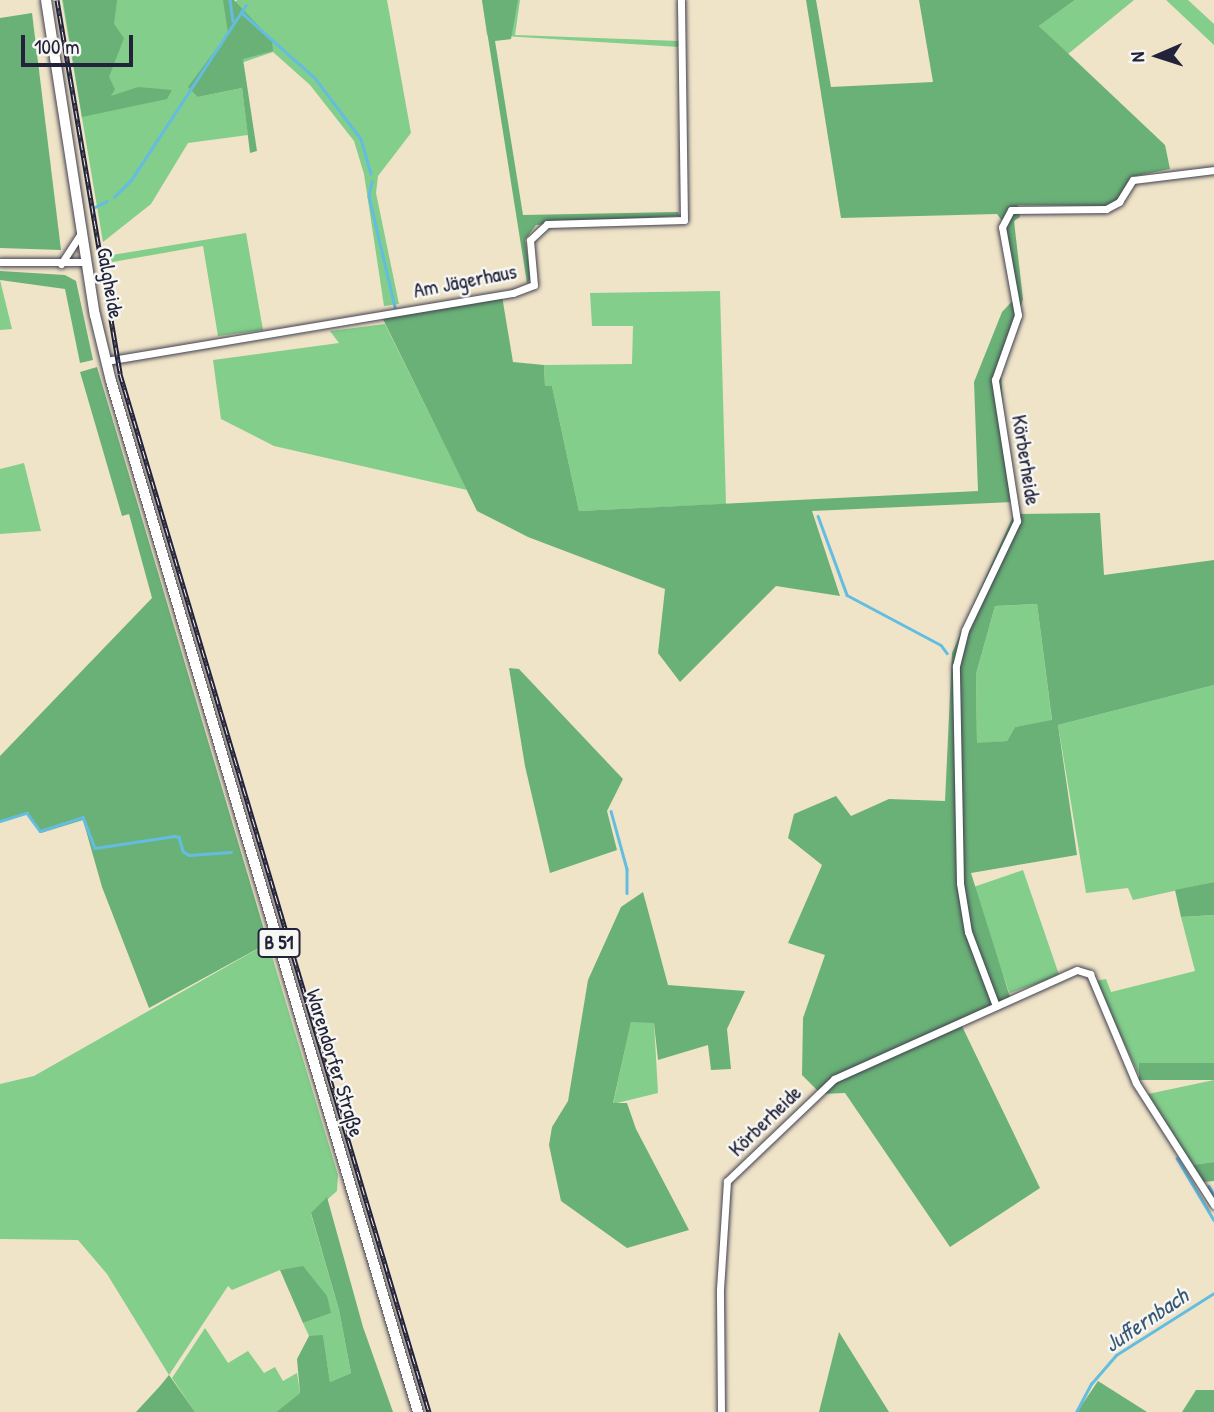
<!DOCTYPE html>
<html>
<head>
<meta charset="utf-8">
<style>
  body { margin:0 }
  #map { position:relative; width:1214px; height:1412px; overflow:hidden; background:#efe4c8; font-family:"Patrick Hand",sans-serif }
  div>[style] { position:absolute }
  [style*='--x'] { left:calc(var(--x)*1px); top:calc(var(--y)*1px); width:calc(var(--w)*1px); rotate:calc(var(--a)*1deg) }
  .green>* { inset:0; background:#83ce8b; transform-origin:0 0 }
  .forest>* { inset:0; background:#6ab177; transform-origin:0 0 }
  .stream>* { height:2.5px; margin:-1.25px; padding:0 1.25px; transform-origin:1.25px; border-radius:1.25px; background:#64bde1 }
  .roads { filter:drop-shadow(0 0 2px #413f50) drop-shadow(0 0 2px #413f50) }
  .street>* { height:7px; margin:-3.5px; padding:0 3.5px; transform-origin:3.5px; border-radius:3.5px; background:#fff }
  .primary>* { height:10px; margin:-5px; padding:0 5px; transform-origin:5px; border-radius:5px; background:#fff }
  .rail>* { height:5px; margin-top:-2.5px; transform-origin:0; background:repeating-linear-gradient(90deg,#f6f6f2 0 8px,#22223b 0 16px); box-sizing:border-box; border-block:2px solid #22223b }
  span { translate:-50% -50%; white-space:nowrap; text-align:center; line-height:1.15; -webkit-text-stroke:5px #f6f6f2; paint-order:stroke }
  .shield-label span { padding:2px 5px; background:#f6f6f2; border:2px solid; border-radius:5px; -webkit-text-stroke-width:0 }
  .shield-label { font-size:19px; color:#22223b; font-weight:700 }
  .street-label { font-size:21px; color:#22223b }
  .water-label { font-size:23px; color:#395875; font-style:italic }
  .north { position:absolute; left:1123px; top:21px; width:70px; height:70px; -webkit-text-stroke:5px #f6f6f2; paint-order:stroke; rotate:267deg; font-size:19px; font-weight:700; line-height:28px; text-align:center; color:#22223b }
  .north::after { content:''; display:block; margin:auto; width:24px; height:32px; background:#22223b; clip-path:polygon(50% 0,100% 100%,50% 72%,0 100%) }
  .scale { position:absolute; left:21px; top:35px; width:112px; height:32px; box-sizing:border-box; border:4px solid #22223b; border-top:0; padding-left:9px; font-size:21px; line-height:24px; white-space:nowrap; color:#22223b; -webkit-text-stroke:5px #f6f6f2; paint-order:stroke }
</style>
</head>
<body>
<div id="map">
  <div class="green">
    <i style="clip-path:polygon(62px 0,232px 0,233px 5px,237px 0,387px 0,411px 133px,378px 176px,376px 193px,399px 304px,384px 306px,364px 174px,354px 141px,310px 85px,273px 52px,241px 63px,198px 97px,242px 88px,248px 135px,188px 143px,151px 204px,103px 242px)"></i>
    <i style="clip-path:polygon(482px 0,520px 0,515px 35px,679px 41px,679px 47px,487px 35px)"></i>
    <i style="clip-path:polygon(1075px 0,1134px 0,1068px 54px,1039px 26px)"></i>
    <i style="clip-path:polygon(1166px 0,1188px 0,1214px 24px,1214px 45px)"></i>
    <i style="clip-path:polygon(246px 233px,263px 330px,218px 336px,203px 246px,107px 263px,106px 256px)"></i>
    <i style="clip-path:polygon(0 280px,12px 329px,0 330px)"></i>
    <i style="clip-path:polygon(720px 291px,726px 504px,579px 511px,552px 386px,545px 386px,544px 365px,632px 364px,633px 326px,592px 326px,590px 293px)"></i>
    <i style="clip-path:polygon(385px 324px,467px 490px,274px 446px,221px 419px,213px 360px,339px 343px,330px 331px)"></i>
    <i style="clip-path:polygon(24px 463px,41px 531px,0 534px,0 469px)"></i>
    <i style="clip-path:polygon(1037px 604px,1052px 721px,1015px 727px,1007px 741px,977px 744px,976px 674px,995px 606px)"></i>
    <i style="clip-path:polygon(1214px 685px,1214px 882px,1133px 900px,1128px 888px,1086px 893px,1058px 725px)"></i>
    <i style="left:1023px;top:870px;width:112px;height:53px;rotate:71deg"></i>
    <i style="clip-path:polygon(1214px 915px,1214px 1063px,1141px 1079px,1095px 981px,1106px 979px,1111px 992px,1195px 971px,1181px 917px)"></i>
    <i style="clip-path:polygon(268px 943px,338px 1175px,337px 1191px,311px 1214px,339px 1310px,351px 1373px,330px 1382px,323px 1336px,309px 1336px,303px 1323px,330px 1313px,303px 1267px,280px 1270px,232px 1290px,228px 1286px,169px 1375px,107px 1274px,78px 1240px,0 1239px,0 1084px,34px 1076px)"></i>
    <i style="clip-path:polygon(631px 1021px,654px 1022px,658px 1093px,613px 1104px)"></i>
    <i style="clip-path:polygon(1214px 1080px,1214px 1162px,1192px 1165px,1148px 1094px)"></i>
    <i style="clip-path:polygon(205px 1328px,228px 1363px,248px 1351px,264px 1373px,275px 1367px,283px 1381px,297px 1373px,300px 1393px,276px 1412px,195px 1412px,172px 1378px)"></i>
  </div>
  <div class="forest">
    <i style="clip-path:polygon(63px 0,117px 0,114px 24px,124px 38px,109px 77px,115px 89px,111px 96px,138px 87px,172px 90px,167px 99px,82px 117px)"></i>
    <i style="clip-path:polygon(223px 0,234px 0,272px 40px,273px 51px,243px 59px,257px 151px,250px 153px,242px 88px,198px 97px,188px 87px,228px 33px)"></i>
    <i style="clip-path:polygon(482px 0,518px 0,511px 39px,495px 41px,523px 215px,678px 212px,679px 216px,536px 225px,525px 240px,531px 278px,527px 283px)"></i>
    <i style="clip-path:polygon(806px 0,816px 0,831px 87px,933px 82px,919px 0,1075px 0,1039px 26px,1165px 145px,1170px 169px,1131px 177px,1118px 199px,1105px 206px,1018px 205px,1020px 217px,1014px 221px,1023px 299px,1001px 375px,1008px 484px,1013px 502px,812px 511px,840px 596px,776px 586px,680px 682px,658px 653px,665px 589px,528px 537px,477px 511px,382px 317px,502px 296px,513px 362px,544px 365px,545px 386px,552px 386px,579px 511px,978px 491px,974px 382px,1002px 312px,1018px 295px,1006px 226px,997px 214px,841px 218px)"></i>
    <i style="clip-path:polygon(32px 13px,61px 250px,0 248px,0 18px)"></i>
    <i style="clip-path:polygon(0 271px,65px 275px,76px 281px,93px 360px,80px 363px,65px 289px,0 280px)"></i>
    <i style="clip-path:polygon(97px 367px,268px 943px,149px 1008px,102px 887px,83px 820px,41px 833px,26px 814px,0 822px,0 756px,152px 598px,129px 514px,122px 516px,80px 372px)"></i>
    <i style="clip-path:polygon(evenodd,1100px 513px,1104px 575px,1214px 560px,1214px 685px,1058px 725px,1077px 855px,971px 873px,1010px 997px,960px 1022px,1040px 1188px,950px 1247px,845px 1093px,821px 1094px,802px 1075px,803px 1018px,825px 955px,788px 943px,822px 865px,788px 838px,794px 814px,836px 796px,851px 816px,889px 799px,945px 801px,952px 653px,1014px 514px,1100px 513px,1037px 604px,1052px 720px,1015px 727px,1007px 741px,977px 743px,976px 674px,995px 606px,1037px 604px)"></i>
    <i style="clip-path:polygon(509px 668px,519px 669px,623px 779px,607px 811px,617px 850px,550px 873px,525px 766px)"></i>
    <i style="clip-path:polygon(1214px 882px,1214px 915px,1181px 917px,1175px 890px)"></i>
    <i style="clip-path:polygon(643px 892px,668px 985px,745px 991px,727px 1029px,731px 1069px,711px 1070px,708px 1045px,658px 1060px,654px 1023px,631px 1022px,613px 1103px,627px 1103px,636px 1129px,689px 1230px,627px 1248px,561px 1201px,549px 1145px,552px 1127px,568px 1101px,588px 980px,621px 907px)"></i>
    <i style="left:1214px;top:1063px;width:17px;height:75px;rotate:90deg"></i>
    <i style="clip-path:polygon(1214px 1162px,1214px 1181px,1204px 1182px,1192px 1165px)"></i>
    <i style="clip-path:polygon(327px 1197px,363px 1327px,393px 1412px,276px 1412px,300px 1393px,297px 1359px,309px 1336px,323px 1335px,330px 1382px,351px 1373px,339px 1310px,311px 1213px)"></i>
    <i style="clip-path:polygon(303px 1266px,327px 1296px,331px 1313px,303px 1323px,280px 1270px)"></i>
    <i style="clip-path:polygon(839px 1332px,889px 1412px,819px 1412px)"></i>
    <i style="clip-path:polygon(169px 1375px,195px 1412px,136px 1412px,160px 1386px)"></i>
    <i style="clip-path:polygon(1098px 1381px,1147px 1412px,1077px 1412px)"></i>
    <i style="clip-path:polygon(1196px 1390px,1214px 1390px,1214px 1412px,1182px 1412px)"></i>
  </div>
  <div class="stream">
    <i style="--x:230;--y:0;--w:21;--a:82"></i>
    <i style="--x:241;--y:12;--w:99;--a:41.7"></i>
    <i style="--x:315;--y:78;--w:76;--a:53"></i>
    <i style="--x:361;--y:139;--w:36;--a:74"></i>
    <i style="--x:372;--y:181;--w:15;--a:101"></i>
    <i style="--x:369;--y:196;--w:114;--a:76.8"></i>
    <i style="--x:114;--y:197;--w:24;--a:-45"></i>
    <i style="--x:131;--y:180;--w:209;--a:-56.7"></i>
    <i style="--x:95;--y:207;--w:13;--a:-27"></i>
    <i style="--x:818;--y:516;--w:84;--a:69.8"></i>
    <i style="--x:847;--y:595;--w:106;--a:28"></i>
    <i style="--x:941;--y:645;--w:10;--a:53"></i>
    <i style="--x:611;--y:811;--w:60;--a:74.6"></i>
    <i style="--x:627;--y:869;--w:24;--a:90"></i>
    <i style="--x:0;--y:821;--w:28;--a:-17"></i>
    <i style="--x:27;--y:813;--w:22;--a:54"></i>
    <i style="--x:40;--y:831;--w:45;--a:-18"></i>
    <i style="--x:83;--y:817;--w:33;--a:69"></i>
    <i style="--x:95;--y:848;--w:80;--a:-8.6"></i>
    <i style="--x:174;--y:836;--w:5;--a:11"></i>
    <i style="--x:179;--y:837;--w:15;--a:74"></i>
    <i style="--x:183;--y:851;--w:7;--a:34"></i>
    <i style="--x:189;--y:855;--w:42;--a:-4.1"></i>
    <i style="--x:1177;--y:1158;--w:72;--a:59.2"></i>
    <i style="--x:1209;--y:1186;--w:10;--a:61"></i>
    <i style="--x:1076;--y:1412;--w:32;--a:-62"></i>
    <i style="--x:1091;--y:1384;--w:38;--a:-49"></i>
    <i style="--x:1116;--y:1355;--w:116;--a:-32.3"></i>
  </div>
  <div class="roads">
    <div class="street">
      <i style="--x:0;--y:262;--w:87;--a:0"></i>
      <i style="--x:61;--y:264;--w:38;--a:-57"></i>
      <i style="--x:106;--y:361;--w:413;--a:-9.5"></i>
      <i style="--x:513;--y:293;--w:22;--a:-21"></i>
      <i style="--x:534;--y:285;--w:45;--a:-95.1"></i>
      <i style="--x:530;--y:240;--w:23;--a:-43"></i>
      <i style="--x:547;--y:224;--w:137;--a:-1.7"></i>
      <i style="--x:684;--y:220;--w:220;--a:-90.8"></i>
      <i style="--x:996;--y:1006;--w:79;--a:-110.7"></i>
      <i style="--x:968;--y:932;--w:50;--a:-99.3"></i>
      <i style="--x:960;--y:883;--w:217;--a:-91.1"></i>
      <i style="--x:956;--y:666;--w:37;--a:-76"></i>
      <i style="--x:965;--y:630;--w:121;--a:-64.5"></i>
      <i style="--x:1017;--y:521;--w:143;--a:-98.9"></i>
      <i style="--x:995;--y:380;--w:69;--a:-70.5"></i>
      <i style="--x:1018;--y:315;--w:89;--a:-100.3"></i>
      <i style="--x:1002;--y:227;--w:19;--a:-62"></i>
      <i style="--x:1011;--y:210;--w:95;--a:-0.6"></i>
      <i style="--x:1106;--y:209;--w:15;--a:-28"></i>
      <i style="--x:1119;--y:202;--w:26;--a:-58"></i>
      <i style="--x:1133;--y:180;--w:82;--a:-7"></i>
      <i style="--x:721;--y:1412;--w:123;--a:-90.5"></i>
      <i style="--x:720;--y:1289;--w:108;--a:-86.3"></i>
      <i style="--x:727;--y:1181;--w:148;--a:-43.6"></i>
      <i style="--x:834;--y:1079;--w:266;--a:-24.2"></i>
      <i style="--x:1077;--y:970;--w:14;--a:17"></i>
      <i style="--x:1090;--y:974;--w:118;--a:67.1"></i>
      <i style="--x:1136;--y:1083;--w:145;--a:57.4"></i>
    </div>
    <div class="primary">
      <i style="--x:46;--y:0;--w:319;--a:81.2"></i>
      <i style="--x:95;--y:315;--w:68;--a:76.4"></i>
      <i style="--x:111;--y:381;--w:1076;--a:73.42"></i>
    </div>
  </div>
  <div class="rail">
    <i style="--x:57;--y:0;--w:379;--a:80.4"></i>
    <i style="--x:120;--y:374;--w:1083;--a:73.42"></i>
  </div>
  <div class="shield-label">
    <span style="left:279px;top:943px">B 51</span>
  </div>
  <div class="street-label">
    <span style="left:465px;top:281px;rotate:-11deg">Am Jägerhaus</span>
    <span style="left:110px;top:283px;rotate:80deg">Galgheide</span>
    <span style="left:1026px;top:460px;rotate:81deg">Körberheide</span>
    <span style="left:335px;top:1063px;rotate:73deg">Warendorfer Straße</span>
    <span style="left:765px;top:1121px;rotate:-44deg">Körberheide</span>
  </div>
  <div class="water-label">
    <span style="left:1146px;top:1320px;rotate:-34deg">Juffernbach</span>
  </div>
  <div class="north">N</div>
  <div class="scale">100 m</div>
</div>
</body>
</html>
